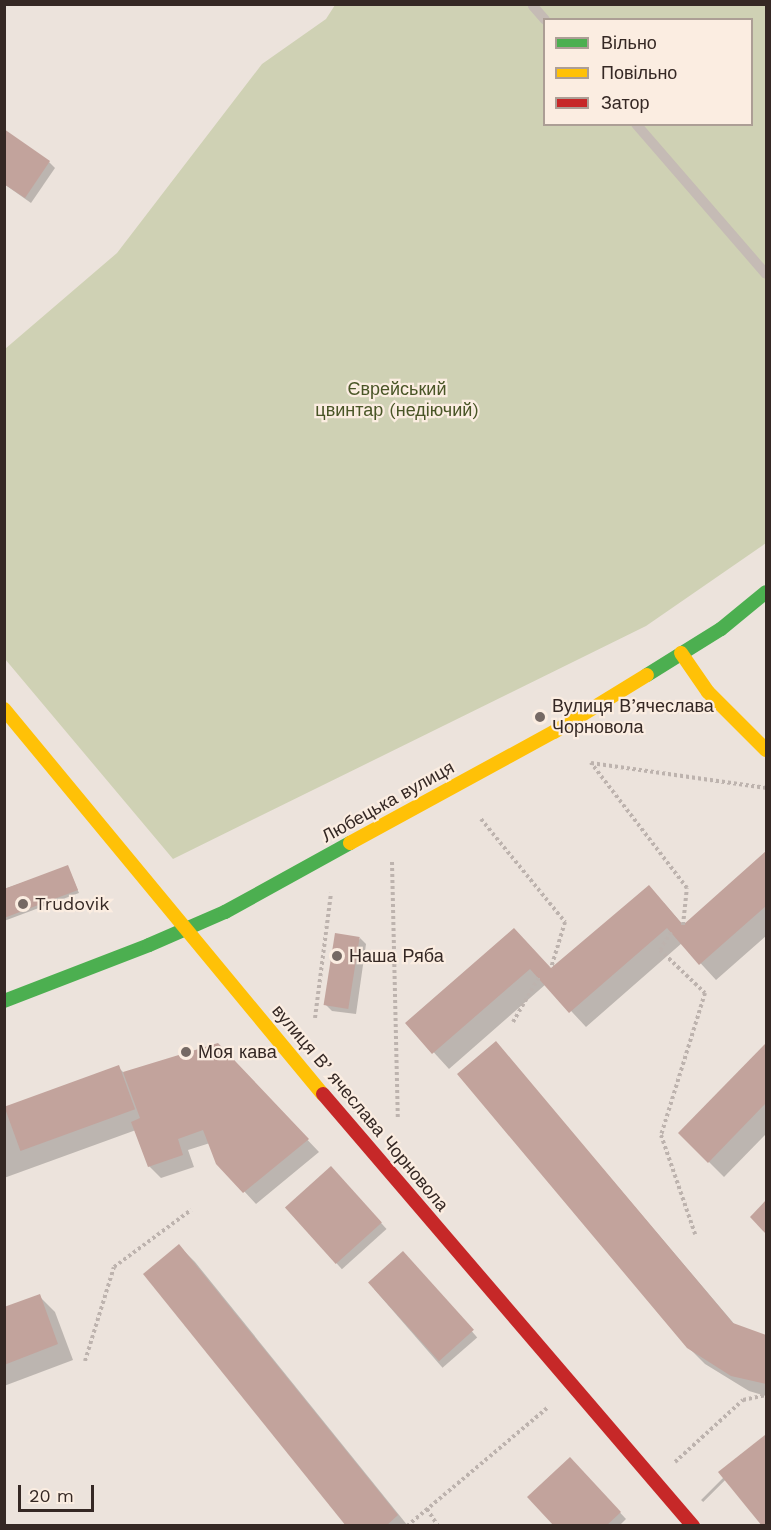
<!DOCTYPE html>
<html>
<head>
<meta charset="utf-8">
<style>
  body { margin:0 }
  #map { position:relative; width:771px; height:1530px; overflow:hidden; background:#ece3dc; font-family:"Work Sans",sans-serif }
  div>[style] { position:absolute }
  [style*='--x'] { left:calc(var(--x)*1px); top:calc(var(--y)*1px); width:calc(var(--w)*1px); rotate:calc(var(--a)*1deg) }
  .green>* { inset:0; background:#cfd1b4 }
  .shadow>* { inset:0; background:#0003; transform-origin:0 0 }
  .building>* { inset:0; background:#c2a39c; transform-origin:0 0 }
  .path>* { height:4px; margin-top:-2px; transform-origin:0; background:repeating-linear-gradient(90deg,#bdb3ae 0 3px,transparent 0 6px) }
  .lane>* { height:10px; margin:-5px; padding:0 5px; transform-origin:5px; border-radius:5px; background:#c5bbb5 }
  .fast>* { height:14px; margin:-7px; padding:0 7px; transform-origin:7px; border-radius:7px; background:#4caf50 }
  .slow>* { height:14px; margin:-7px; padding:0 7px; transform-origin:7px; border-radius:7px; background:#ffc107 }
  .jam>* { height:14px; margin:-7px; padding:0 7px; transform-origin:7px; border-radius:7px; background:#c62828 }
  .dots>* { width:16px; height:16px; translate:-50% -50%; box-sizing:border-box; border:3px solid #fbede1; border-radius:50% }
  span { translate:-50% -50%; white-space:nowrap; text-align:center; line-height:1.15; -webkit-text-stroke:4.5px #fbede1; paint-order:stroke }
  .park-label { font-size:18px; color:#495526 }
  .poi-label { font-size:18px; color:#352824 }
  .left { translate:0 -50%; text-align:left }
  .street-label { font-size:18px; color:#352824 }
  .frame { position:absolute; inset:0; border:6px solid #352824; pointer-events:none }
  .legend { position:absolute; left:543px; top:18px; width:210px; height:108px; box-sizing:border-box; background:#fbede1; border:2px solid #ac9e95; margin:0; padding:8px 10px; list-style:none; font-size:18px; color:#352824 }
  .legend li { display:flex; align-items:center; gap:12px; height:30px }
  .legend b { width:30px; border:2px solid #ac9e95 }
  .scale { position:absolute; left:18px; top:1485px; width:76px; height:27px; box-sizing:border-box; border:3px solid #352824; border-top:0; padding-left:8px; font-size:18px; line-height:21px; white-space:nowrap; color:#352824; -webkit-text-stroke:4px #fbede1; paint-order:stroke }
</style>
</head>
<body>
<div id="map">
  <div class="green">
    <i style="clip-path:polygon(evenodd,335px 5px,766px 5px,766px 543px,646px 626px,173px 859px,5px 659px,5px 349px,117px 253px,262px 64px,326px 19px,335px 5px,544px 20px,752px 20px,752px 124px,544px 124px,544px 20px)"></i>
  </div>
  <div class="shadow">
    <i style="clip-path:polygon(49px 162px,55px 168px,31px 203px,4px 184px)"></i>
    <i style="clip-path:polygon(766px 853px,766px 936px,716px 980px,682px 943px,586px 1027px,546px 984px,449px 1069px,407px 1023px,514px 930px,551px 970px,664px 903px,684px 926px)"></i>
    <i style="clip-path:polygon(68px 867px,79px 893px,4px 921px,4px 889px)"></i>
    <i style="clip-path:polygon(360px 938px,366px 944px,356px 1014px,332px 1011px,326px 1005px)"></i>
    <i style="clip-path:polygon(496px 1043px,736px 1326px,766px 1337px,766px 1396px,749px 1391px,705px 1364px,688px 1347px)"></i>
    <i style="clip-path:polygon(766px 1045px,766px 1134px,724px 1177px,680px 1133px)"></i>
    <i style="clip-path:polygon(229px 1057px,319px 1152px,256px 1204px,218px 1163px,210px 1143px,188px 1150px,194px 1167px,161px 1178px,149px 1166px,136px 1130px,4px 1178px,4px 1109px,118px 1067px,124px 1073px)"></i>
    <i style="left:337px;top:1174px;width:74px;height:60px;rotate:48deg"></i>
    <i style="clip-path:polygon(179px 1246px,195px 1262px,408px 1526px,348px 1526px)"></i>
    <i style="left:409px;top:1259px;width:104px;height:46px;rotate:49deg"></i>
    <i style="clip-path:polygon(39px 1296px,55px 1312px,73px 1360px,4px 1386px,4px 1309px)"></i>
    <i style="left:764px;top:1437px;width:3px;height:89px;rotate:45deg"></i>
    <i style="clip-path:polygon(576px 1465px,626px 1519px,619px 1526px,556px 1526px)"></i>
  </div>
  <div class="building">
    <i style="clip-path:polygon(4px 129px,50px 161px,25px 198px,4px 184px)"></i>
    <i style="clip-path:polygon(766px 851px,766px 906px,699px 965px,667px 928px,569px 1013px,530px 969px,432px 1054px,405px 1023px,514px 928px,551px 968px,649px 885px,683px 925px)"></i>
    <i style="clip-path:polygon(68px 865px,78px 890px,4px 918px,4px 889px)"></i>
    <i style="left:335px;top:933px;width:25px;height:73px;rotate:9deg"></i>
    <i style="clip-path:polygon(496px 1041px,733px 1323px,766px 1335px,766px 1384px,731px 1376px,687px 1348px,457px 1074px)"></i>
    <i style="clip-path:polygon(218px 1043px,309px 1139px,243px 1193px,216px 1164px,203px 1130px,178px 1139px,183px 1155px,148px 1167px,131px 1122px,140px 1118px,123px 1072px)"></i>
    <i style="clip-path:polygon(766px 1043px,766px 1103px,708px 1163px,678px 1133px)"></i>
    <i style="left:119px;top:1065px;width:47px;height:122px;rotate:70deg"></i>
    <i style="left:331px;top:1166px;width:76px;height:62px;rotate:48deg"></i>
    <i style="clip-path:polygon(766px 1200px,766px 1234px,750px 1217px)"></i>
    <i style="clip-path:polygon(179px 1244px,398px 1515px,386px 1526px,346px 1526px,143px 1274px)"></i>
    <i style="left:403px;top:1251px;width:106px;height:47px;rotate:48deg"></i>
    <i style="clip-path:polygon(40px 1294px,58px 1344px,4px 1365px,4px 1307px)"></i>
    <i style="clip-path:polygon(765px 1435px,766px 1526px,762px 1526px,718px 1472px)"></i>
    <i style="clip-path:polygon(570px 1457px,621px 1512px,606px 1526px,554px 1526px,527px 1497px)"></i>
  </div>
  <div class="path">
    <i style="--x:481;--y:819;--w:133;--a:50.8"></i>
    <i style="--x:565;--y:922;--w:48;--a:106.9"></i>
    <i style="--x:392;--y:862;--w:256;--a:88.7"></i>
    <i style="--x:683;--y:925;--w:37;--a:-84"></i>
    <i style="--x:687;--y:888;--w:158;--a:-127.5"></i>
    <i style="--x:591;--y:763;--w:177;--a:8.1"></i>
    <i style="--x:671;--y:932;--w:21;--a:121"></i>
    <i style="--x:660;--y:950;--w:62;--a:43.7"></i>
    <i style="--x:705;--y:993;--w:149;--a:107.2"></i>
    <i style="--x:661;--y:1135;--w:105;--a:71"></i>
    <i style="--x:315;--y:1018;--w:126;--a:-82.7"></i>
    <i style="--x:513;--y:1022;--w:52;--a:-60"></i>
    <i style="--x:85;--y:1361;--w:98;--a:-72.9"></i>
    <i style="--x:114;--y:1267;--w:96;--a:-36.5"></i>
    <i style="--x:675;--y:1462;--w:92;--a:-42.4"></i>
    <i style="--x:743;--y:1400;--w:24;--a:-12"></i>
    <i style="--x:427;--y:1509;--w:20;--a:57"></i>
    <i style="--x:407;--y:1526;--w:183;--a:-40.1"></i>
  </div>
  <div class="lane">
    <i style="--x:533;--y:6;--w:18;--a:49"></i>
    <i style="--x:636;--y:124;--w:198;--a:49.1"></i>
  </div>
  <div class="fast">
    <i style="--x:647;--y:675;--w:87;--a:-31.9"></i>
    <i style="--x:721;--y:629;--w:58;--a:-39.4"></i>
    <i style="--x:4;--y:1001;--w:155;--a:-21.1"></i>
    <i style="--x:149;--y:945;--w:83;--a:-23.5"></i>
    <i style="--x:225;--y:912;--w:143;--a:-28.9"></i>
  </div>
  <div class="slow">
    <i style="--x:681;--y:653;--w:47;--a:55.3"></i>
    <i style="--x:708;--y:692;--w:82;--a:45"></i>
    <i style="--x:4;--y:709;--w:500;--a:50.4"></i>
    <i style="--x:350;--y:843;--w:232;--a:-28.6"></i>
    <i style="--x:554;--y:732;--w:109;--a:-31.5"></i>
  </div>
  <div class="jam">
    <i style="--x:323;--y:1094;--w:569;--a:49.42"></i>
  </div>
  <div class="dots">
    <i style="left:540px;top:717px;background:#756964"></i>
    <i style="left:23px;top:904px;background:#756964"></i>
    <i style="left:337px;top:956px;background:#756964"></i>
    <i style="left:186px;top:1052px;background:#756964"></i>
  </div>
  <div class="park-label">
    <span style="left:397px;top:400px">Єврейський<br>цвинтар (недіючий)</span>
  </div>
  <div class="poi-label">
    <span class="left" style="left:552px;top:717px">Вулиця В’ячеслава<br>Чорновола</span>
    <span class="left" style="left:35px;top:904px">Trudovik</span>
    <span class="left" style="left:349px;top:956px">Наша Ряба</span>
    <span class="left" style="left:198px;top:1052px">Моя кава</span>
  </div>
  <div class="street-label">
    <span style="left:388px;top:802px;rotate:-29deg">Любецька вулиця</span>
    <span style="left:360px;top:1108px;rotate:50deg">вулиця Вʼячеслава Чорновола</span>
  </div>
  <div class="frame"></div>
  <ul class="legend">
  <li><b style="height:8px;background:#4caf50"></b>Вільно</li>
  <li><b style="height:8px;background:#ffc107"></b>Повільно</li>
  <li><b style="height:8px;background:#c62828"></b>Затор</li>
  </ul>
  <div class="scale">20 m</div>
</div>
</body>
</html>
